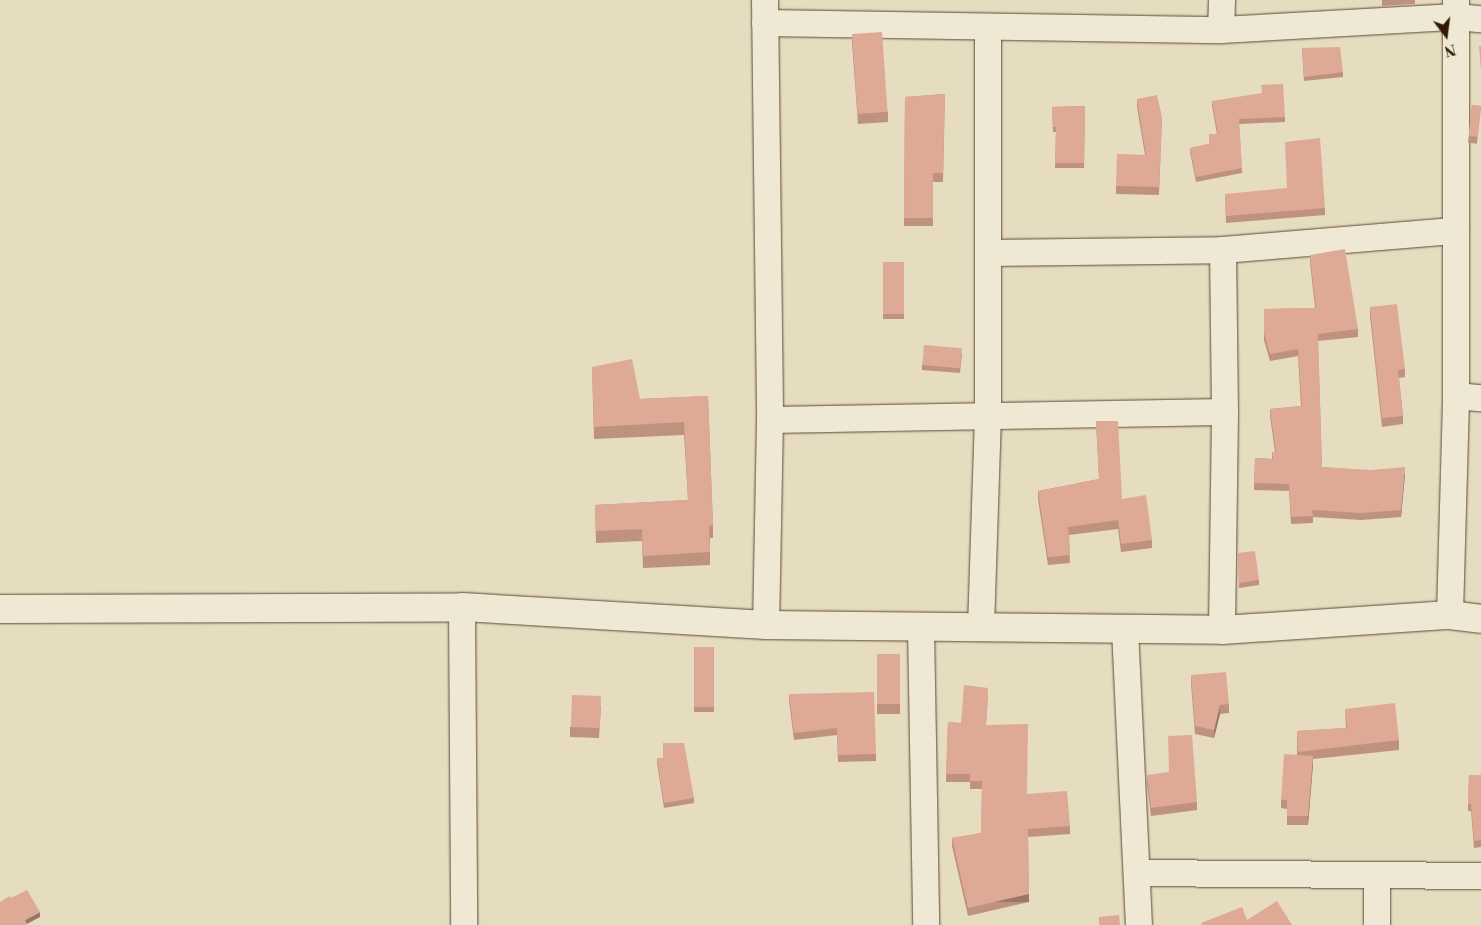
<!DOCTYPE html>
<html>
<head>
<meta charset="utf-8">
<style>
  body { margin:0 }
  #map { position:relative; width:1481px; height:925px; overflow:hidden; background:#e6dcbf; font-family:"Libre Bodoni",serif }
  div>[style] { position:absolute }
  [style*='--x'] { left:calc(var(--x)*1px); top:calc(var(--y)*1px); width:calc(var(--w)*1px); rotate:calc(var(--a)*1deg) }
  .roads { filter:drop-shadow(0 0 1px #5e4934) drop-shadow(0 0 1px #5e4934) }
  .minor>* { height:26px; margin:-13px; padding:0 13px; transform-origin:13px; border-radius:13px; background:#efe8d5 }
  .tertiary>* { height:28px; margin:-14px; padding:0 14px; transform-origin:14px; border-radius:14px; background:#efe8d5 }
  .wall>* { inset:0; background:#bf9280; transform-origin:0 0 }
  .shaded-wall>* { inset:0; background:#9b7768; transform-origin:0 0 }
  .building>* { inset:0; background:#deaa95; transform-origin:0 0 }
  span { translate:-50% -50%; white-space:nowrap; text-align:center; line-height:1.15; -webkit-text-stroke:4px #efe8d5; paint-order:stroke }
  .north { position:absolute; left:1421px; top:10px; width:50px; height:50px; -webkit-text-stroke:4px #efe8d5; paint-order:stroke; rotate:165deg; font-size:14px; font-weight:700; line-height:20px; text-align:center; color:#311806 }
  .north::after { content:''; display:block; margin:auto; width:18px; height:22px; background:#311806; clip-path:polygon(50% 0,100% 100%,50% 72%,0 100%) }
</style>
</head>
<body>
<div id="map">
  <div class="roads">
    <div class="minor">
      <i style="--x:765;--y:0;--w:420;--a:89.3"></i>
      <i style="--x:770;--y:420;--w:205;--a:91.1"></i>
      <i style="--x:765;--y:23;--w:456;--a:0.9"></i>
      <i style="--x:1221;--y:30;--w:235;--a:-3.2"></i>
      <i style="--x:1456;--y:17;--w:25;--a:5"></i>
      <i style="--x:1221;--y:30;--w:30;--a:-88"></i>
      <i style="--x:988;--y:253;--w:235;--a:-0.7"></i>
      <i style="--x:1223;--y:250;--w:234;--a:-4.7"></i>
      <i style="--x:1456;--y:396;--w:25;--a:5"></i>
      <i style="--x:770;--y:420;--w:455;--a:-1"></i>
      <i style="--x:462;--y:607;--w:318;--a:89.6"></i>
      <i style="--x:1450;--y:615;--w:219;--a:-88.4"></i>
      <i style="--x:1456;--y:396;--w:395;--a:-90"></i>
      <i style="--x:921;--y:627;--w:298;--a:89"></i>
      <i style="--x:981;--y:627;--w:211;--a:-88.1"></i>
      <i style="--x:988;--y:416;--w:389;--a:-90"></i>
      <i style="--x:1125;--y:629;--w:296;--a:87.3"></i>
      <i style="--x:1222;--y:630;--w:218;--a:-89.2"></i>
      <i style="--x:1225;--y:412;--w:162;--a:-90.7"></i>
      <i style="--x:1138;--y:873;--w:343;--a:0.5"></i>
      <i style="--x:1377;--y:875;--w:50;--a:90"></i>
    </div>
    <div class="tertiary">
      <i style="--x:0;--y:609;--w:462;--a:-0.2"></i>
      <i style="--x:462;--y:607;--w:305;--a:3.4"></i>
      <i style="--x:766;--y:625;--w:456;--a:0.6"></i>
      <i style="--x:1222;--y:630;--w:228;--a:-3.8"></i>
      <i style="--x:1450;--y:615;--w:31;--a:7"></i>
    </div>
  </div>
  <div class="wall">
    <i style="clip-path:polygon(1382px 0,1415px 0,1415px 4px,1382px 6px)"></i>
    <i style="clip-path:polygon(852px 34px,888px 112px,888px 122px,858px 124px,852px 43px)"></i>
    <i style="clip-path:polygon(1302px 48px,1343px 72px,1343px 77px,1304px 81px)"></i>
    <i style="clip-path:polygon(945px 94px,943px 182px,933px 182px,933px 226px,904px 226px,905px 97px)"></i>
    <i style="clip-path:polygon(1137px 99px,1162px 117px,1159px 195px,1116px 194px,1116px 186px,1145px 155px,1137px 107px)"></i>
    <i style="clip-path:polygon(1212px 101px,1285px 117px,1285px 122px,1239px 124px,1242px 173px,1196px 182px,1190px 152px,1190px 148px,1209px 144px,1217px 134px,1212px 106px)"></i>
    <i style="left:1472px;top:105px;width:9px;height:38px;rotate:6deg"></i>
    <i style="clip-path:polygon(1085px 106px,1084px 168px,1055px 168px,1056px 132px,1053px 132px,1052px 107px)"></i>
    <i style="clip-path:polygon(1225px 194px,1325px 208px,1325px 215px,1226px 223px)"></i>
    <i style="clip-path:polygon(1310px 255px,1358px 329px,1358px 337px,1318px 341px,1322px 467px,1405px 474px,1401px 517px,1361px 520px,1313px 517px,1313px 523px,1291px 524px,1289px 491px,1254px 490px,1255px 458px,1272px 459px,1272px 452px,1275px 452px,1270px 416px,1270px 409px,1301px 406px,1298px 356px,1270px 361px,1264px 340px,1264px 309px,1315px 308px,1310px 262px)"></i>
    <i style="left:883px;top:262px;width:21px;height:57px"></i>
    <i style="clip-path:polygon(1370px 307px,1405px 369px,1405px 377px,1399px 378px,1403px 416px,1403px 424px,1382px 427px,1370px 316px)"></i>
    <i style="clip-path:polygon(962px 353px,960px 373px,922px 370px,922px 365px)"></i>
    <i style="clip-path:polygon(592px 367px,640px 399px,708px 396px,713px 525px,713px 538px,710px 538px,710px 565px,643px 568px,642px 541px,596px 543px,595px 505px,688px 500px,684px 435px,594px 439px)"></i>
    <i style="clip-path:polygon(1096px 421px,1122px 499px,1152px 540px,1152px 548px,1121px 552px,1118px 529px,1069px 535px,1070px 563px,1048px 565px,1038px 499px,1038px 491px,1099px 479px)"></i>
    <i style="clip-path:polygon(1238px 553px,1259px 580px,1259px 585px,1239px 588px)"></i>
    <i style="left:694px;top:647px;width:20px;height:65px"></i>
    <i style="left:877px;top:654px;width:23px;height:60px"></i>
    <i style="clip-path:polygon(1191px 675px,1229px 704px,1229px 713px,1220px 714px,1214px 738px,1195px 734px,1191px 684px)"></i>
    <i style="clip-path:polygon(789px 694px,876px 754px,876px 761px,838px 762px,837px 735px,794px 740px,789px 701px)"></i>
    <i style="clip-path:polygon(988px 695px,986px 725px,1027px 794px,1070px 826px,1070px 834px,1028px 837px,1029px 902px,968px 916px,952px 846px,952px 838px,981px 833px,982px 789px,970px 789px,970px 782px,946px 782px,948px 722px,961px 723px)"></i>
    <i style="clip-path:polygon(601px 706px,599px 738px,570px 737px,570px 727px)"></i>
    <i style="clip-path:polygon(1345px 709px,1399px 740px,1399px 750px,1313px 759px,1308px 825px,1287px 825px,1287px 809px,1281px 808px,1281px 800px,1297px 755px,1297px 731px,1346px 728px)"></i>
    <i style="clip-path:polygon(657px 758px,694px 798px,694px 803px,664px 808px,657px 763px)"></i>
    <i style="clip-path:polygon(1147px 775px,1197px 802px,1197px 810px,1151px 816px,1147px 783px)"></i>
    <i style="clip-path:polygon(1469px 775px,1481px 775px,1481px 847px,1474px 848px,1471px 811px,1468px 811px)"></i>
  </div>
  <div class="shaded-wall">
    <i style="clip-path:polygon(1405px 467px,1405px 474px,1401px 517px,1401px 510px)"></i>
    <i style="clip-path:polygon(1220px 705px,1220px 714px,1214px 738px,1214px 730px)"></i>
    <i style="clip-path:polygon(1313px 756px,1313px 765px,1308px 825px,1308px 816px)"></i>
    <i style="left:1029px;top:894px;width:8px;height:63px;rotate:90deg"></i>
    <i style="clip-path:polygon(40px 912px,40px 917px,25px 925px,25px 920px)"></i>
  </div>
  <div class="building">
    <i style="left:882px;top:32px;width:80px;height:30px;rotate:86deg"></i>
    <i style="clip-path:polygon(1479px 46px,1481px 46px,1481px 72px)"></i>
    <i style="clip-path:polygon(1340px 47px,1343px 72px,1304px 77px,1302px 48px)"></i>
    <i style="clip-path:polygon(1283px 84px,1285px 117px,1239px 119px,1242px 168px,1196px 177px,1190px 148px,1209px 144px,1209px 134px,1218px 134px,1212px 101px,1262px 93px,1261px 85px)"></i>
    <i style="clip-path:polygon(945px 94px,943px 173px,933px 173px,933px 218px,904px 218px,905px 97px)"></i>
    <i style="clip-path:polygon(1157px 95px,1162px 117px,1159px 187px,1116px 186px,1117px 154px,1146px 155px,1137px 99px)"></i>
    <i style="left:1472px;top:105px;width:9px;height:31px;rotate:6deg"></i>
    <i style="clip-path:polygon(1085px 106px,1084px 163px,1055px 163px,1056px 127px,1053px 127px,1052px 107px)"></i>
    <i style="clip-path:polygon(1320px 138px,1325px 208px,1226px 216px,1225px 194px,1287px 188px,1285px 142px)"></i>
    <i style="clip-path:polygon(1345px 249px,1358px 329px,1318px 334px,1322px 467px,1370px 470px,1405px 467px,1401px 510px,1361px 513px,1312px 510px,1313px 516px,1291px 517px,1289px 484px,1254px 483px,1255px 458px,1273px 459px,1272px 452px,1276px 452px,1270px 409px,1302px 406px,1298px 349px,1270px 354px,1264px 333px,1264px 309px,1316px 308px,1310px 255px)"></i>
    <i style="left:883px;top:262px;width:21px;height:52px"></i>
    <i style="clip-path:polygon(1397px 304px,1405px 369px,1398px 370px,1403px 416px,1382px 418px,1370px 307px)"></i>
    <i style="left:924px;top:345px;width:38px;height:20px;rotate:5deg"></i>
    <i style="clip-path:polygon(632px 359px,640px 399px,708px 396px,713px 525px,709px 526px,710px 552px,643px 556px,642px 529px,596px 531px,595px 505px,688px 500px,684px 422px,594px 427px,592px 367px)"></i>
    <i style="clip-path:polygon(1096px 421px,1118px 421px,1122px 499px,1146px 495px,1152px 540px,1121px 544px,1118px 520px,1068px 527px,1070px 555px,1048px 557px,1038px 491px,1099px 479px)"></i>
    <i style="clip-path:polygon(1255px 551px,1259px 580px,1239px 583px,1238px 553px)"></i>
    <i style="left:694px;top:647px;width:20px;height:60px"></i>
    <i style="left:877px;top:654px;width:23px;height:50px"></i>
    <i style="clip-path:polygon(1226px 672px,1229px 704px,1220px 705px,1214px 730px,1195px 726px,1191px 675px)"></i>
    <i style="clip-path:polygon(964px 685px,988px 688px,986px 725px,1028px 724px,1027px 794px,1067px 791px,1070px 826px,1028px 829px,1029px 894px,968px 908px,952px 838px,981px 833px,982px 781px,970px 781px,970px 774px,946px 774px,948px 722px,961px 723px)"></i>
    <i style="clip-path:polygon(874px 692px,876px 754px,838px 755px,837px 728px,794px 733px,789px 694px)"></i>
    <i style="left:572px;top:695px;width:29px;height:32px;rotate:2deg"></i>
    <i style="clip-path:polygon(1395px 703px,1399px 740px,1298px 752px,1297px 731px,1347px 728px,1345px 709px)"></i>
    <i style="clip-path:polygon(1192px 735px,1197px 802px,1151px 808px,1147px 775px,1169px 772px,1168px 736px)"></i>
    <i style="clip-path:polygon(663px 743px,684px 743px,694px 798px,664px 803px,657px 758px,663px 758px)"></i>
    <i style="clip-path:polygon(1284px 754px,1313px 756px,1308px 816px,1287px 816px,1287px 800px,1281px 800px)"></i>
    <i style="clip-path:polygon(1469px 775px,1481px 775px,1481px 840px,1474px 841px,1471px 804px,1468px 804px)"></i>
    <i style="clip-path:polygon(27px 890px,40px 912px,25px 920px,27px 924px,25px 925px,0 925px,0 902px,10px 896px,11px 898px)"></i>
    <i style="clip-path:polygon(1277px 901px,1292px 925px,1202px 925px,1201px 923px,1242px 907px,1247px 920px)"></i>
    <i style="clip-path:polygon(1119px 915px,1120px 925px,1099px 925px,1099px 917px)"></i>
  </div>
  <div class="north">N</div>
</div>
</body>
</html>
